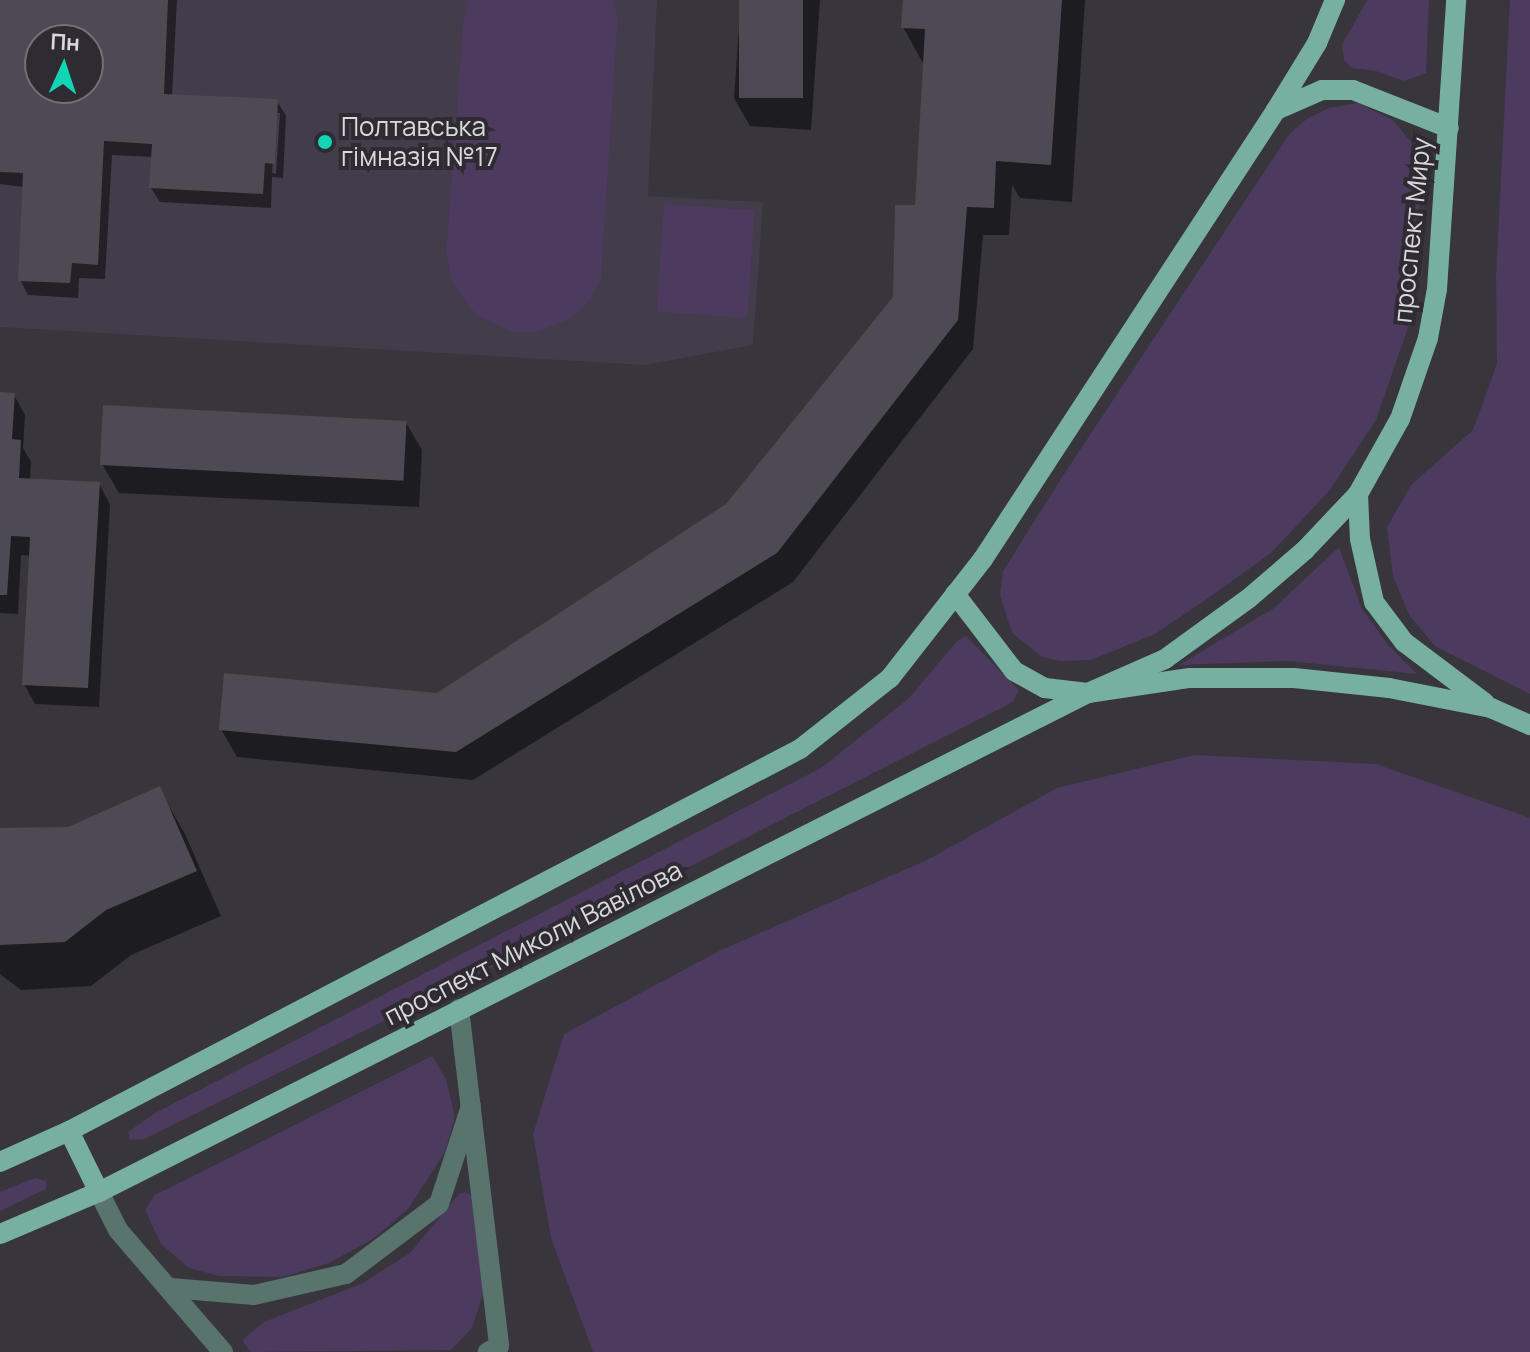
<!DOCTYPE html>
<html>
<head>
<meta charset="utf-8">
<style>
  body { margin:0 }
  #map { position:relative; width:1530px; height:1352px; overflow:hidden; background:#38353d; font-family:Manrope,sans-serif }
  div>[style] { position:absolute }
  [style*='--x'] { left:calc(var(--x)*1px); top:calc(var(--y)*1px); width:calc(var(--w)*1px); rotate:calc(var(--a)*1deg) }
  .built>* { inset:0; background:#433c4a }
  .green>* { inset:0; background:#4c3a5f; transform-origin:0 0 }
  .shadow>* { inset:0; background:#0007 }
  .building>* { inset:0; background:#4e4a53; transform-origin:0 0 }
  .minor>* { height:20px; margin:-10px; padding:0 10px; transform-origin:10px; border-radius:10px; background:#59746c }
  .major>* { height:20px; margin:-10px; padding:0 10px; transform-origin:10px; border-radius:10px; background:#77b0a1 }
  .dots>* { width:22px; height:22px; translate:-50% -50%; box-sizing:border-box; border:4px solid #2e2b33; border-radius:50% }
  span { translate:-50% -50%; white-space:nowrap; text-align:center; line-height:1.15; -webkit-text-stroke:8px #2e2b33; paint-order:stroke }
  .poi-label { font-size:26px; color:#dad8dd }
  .left { translate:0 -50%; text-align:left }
  .street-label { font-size:26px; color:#dad8dd }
  .north { position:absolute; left:24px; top:24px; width:80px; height:80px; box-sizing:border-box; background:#2e2b33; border:2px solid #737077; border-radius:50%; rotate:3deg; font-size:22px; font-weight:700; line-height:32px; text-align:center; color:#dad8dd }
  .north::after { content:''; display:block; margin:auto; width:28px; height:36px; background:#11d5b4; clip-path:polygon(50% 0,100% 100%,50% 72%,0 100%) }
</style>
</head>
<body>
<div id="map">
  <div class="built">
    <i style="clip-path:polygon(evenodd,0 0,657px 0,648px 196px,763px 202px,753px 345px,645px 365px,0 327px,0 0,40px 40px,88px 40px,88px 88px,40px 88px,40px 40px)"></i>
  </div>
  <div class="green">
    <i style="clip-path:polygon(468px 0,613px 0,618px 17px,601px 278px,590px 300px,572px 318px,537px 332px,514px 332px,477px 316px,452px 283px,446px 254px,463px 25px)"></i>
    <i style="clip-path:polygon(1367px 0,1429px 0,1426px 73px,1404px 81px,1376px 71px,1352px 68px,1344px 60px,1342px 45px)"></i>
    <i style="clip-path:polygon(1510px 0,1530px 0,1530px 694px,1435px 646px,1409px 615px,1393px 576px,1387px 527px,1411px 485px,1473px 430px,1497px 364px,1496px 276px)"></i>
    <i style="clip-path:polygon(1358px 103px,1393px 120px,1411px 142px,1421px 181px,1411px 319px,1376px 420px,1330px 490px,1271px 553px,1210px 597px,1155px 634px,1091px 660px,1060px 661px,1042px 657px,1012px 633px,1000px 595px,1003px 571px,1064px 474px,1290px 133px,1308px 118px,1329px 108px)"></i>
    <i style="left:664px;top:204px;width:91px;height:108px;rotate:4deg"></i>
    <i style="clip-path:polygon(1339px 547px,1362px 609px,1390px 647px,1417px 674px,1289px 661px,1179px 665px,1274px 608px)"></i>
    <i style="clip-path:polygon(966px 636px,1019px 690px,1013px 702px,433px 997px,144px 1139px,130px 1140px,128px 1132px,155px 1113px,821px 768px,908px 699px,958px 640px)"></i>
    <i style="clip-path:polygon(1194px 755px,1376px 764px,1530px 818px,1530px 1352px,593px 1352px,551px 1238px,533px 1134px,564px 1034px,721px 950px,927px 860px,1057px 788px)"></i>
    <i style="clip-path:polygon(432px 1056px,446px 1079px,455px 1117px,445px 1152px,409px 1208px,373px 1239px,329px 1263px,283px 1277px,219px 1276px,189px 1268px,161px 1244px,145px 1210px,155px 1195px)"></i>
    <i style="clip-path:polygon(35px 1178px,46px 1181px,46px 1189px,0 1211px,0 1192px)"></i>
    <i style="clip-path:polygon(466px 1192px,475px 1198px,484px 1291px,472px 1328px,451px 1350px,251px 1352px,242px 1340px,264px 1322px,363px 1283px,410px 1253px,459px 1194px)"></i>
  </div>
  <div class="shadow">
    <i style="clip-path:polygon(evenodd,0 0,177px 0,172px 96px,277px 101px,286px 116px,283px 178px,272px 177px,271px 208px,160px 202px,151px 188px,153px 157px,112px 155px,105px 279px,79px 278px,78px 298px,28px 295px,20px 280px,24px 187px,0 184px,0 0,40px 40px,88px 40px,88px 88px,40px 88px,40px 40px,0 0,276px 113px,280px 113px,276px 174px,272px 173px,276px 113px)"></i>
    <i style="clip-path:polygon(741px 0,820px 0,811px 130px,750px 126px,734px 98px)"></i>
    <i style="clip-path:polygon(905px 0,1085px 0,1072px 202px,1020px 198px,1012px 185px,1009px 235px,983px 235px,973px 349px,793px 582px,473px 780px,237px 757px,221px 729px,438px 695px,728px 506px,895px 298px,917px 207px,924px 65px,903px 27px)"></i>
    <i style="clip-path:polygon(0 394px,14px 395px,25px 415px,23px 448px,31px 462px,30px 480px,99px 484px,110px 504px,99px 707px,35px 704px,24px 684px,31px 556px,21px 555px,18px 614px,0 613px)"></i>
    <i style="clip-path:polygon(405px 421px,422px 450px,419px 507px,119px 493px,102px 464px)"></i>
    <i style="clip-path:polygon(159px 789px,185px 834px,221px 916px,131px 955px,91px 986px,21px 990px,0 974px,0 830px,69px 829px)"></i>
  </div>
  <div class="building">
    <i style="clip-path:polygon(evenodd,0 0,168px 0,164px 94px,278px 99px,275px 164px,265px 163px,263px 194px,149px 188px,152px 144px,104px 141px,98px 265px,72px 263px,70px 283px,18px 281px,23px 173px,0 172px,0 0,40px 40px,88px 40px,88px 88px,40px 88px,40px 40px)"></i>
    <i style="left:739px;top:0;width:64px;height:98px"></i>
    <i style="clip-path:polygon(903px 0,1062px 0,1051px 165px,996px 161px,994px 208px,967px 207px,958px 320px,777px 553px,456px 752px,219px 730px,224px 673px,437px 693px,726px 504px,893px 297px,895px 205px,915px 205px,925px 29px,901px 28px)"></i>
    <i style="clip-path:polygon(0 392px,15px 393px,12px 439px,21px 440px,19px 478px,100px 482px,88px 688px,22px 685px,30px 537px,11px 536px,7px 595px,0 595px)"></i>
    <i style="left:103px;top:405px;width:304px;height:60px;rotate:3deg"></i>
    <i style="clip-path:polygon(160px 786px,197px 871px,106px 910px,65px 942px,0 945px,0 828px,68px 827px)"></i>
  </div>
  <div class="minor">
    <i style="--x:459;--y:1009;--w:339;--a:83.2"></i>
    <i style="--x:499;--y:1346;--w:13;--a:151"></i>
    <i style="--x:99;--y:1192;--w:42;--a:63.4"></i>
    <i style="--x:118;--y:1230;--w:161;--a:49.3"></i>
    <i style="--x:171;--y:1288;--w:83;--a:4.8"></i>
    <i style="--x:254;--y:1295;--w:94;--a:-12.9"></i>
    <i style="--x:346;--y:1274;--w:116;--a:-37"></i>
    <i style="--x:439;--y:1204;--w:103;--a:-71.9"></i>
  </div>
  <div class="major">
    <i style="--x:1276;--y:110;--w:50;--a:-23.5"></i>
    <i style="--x:1322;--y:90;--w:31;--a:0"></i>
    <i style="--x:1353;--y:90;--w:103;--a:21.6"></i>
    <i style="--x:1358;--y:494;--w:45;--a:87.5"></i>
    <i style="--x:1360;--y:539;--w:65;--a:77.5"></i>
    <i style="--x:1374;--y:602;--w:50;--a:53.1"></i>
    <i style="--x:1404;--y:642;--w:101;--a:37"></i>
    <i style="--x:955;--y:594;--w:97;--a:52.5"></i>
    <i style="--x:1014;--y:671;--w:35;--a:29"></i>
    <i style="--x:1045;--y:688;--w:43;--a:6.6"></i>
    <i style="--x:1088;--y:693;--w:103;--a:-8.4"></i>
    <i style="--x:1190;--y:678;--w:104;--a:0"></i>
    <i style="--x:1294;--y:678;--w:96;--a:6"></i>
    <i style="--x:1389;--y:688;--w:104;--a:11.1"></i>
    <i style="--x:1491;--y:708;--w:43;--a:23.6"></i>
    <i style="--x:69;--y:1131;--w:68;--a:63.8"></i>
    <i style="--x:0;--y:1162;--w:76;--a:-24.2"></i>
    <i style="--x:69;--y:1131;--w:825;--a:-27.59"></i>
    <i style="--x:800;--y:749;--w:115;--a:-38.3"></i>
    <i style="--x:890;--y:678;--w:151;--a:-52"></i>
    <i style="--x:983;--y:559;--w:536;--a:-56.87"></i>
    <i style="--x:1276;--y:110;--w:79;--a:-58.5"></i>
    <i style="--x:1317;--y:43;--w:47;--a:-67.3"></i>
    <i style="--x:0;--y:1234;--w:108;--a:-23"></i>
    <i style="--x:99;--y:1192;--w:1108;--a:-26.77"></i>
    <i style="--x:1088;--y:693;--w:84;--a:-23.8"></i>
    <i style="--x:1165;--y:659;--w:102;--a:-35.9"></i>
    <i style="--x:1248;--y:599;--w:75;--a:-40.7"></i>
    <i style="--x:1305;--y:550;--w:77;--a:-46.6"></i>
    <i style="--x:1358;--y:494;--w:86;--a:-60.8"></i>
    <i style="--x:1400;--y:419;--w:86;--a:-70.9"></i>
    <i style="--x:1428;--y:338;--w:50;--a:-79.6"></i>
    <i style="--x:1437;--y:289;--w:290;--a:-86.2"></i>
  </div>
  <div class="dots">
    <i style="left:325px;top:142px;background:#11d5b4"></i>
  </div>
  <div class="poi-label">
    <span class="left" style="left:341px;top:142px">Полтавська<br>гімназія №17</span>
  </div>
  <div class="street-label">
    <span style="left:1412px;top:230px;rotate:-84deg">проспект Миру</span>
    <span style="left:533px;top:943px;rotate:-27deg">проспект Миколи Вавілова</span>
  </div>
  <div class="north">Пн</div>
</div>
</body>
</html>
